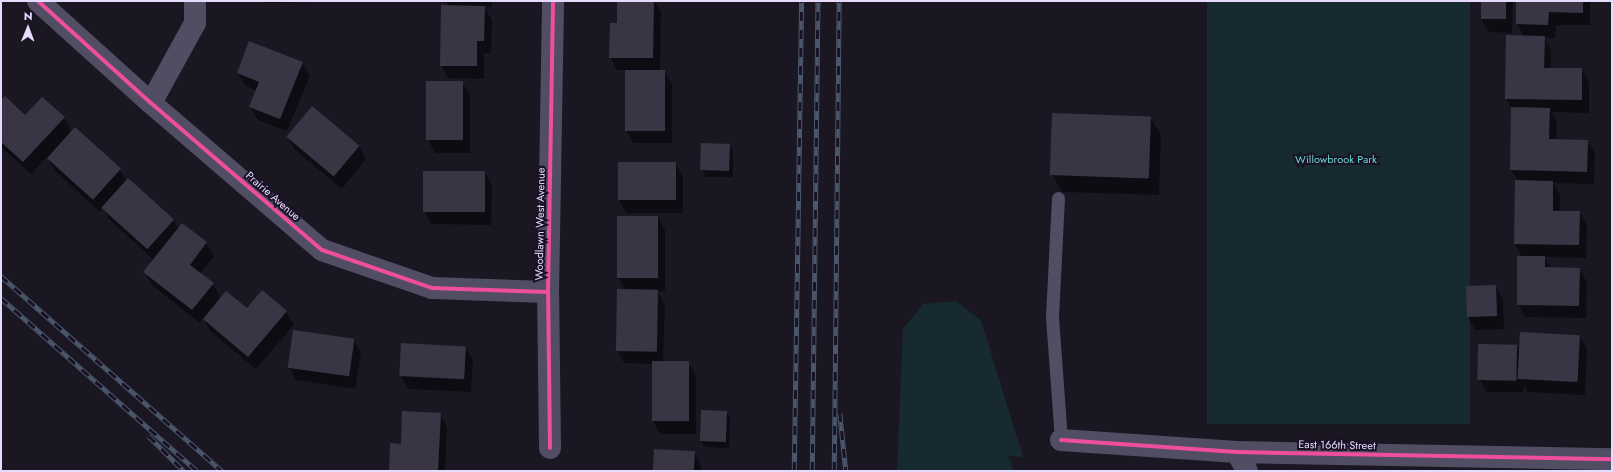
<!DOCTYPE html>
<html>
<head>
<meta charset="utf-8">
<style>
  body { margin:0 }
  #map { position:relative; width:1613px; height:472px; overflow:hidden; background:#1a1722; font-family:Jost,sans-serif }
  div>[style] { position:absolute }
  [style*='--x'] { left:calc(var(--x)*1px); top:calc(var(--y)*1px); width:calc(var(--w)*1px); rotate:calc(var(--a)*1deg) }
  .green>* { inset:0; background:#162a2f; transform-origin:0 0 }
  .shadow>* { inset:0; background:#0007 }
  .building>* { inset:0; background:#3a3544; transform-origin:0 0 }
  .service>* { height:13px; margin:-6.5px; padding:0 6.5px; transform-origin:6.5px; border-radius:6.5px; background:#514d62 }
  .minor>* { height:22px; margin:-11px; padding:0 11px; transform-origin:11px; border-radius:11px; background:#514d62 }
  .rail>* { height:4.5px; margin-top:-2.25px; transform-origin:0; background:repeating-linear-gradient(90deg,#191227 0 9px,#4b586c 0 18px); box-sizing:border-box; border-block:1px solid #4b586c }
  .cycleway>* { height:4px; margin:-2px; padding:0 2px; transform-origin:2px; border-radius:2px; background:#ef4d9e }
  span { translate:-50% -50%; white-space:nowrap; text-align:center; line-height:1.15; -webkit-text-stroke:4px #191227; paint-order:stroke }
  .park-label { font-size:11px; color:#6bd8d0 }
  .street-label { font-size:11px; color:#e5dbfc }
  .frame { position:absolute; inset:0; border:2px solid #e5dbfc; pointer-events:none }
  .north { position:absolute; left:8px; top:8px; width:40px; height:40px; -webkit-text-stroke:3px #191227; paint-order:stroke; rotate:1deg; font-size:11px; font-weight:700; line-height:16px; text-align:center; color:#e5dbfc }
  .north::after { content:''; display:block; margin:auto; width:14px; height:18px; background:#e5dbfc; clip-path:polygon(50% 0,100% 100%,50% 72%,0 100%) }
</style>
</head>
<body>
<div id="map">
  <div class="green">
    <i style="left:1207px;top:1px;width:263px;height:423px"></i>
    <i style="clip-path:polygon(956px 301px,981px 320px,1023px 457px,1008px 456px,1014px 471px,897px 471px,903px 329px,923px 304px)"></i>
  </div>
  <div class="shadow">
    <i style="clip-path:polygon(262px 1px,321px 1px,321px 2px,263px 3px)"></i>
    <i style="clip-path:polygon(446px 1px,492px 1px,492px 7px,484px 7px,492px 20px,491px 53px,484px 53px,484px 79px,448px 78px,441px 65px,449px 6px)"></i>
    <i style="clip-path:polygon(618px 1px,654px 1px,661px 12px,660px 71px,664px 71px,672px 84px,672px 143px,633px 143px,626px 130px,626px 70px,617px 70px,610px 57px,618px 24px)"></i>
    <i style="clip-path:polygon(1482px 1px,1513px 1px,1512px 33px,1489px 32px,1481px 19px)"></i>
    <i style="clip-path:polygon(1517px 1px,1590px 1px,1590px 25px,1556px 25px,1555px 38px,1544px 37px,1551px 50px,1551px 69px,1582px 69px,1589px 82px,1589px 113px,1551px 112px,1557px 122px,1556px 140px,1587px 141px,1595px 153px,1594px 184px,1553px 183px,1560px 195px,1560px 212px,1580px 212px,1587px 225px,1586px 258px,1544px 257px,1551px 268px,1579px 269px,1587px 282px,1586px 318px,1525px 317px,1518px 304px,1522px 257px,1515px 244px,1518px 181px,1511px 170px,1512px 109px,1506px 99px,1524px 37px,1517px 24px)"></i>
    <i style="clip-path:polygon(302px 63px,310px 76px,287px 131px,258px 120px,250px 107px,257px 91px,245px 86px,238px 73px)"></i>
    <i style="clip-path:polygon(462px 82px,470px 95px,470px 153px,435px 153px,428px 140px)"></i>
    <i style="clip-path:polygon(1px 102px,25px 116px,64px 118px,72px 132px,120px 170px,126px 181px,173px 220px,178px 229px,182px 224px,206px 243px,214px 256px,200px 274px,213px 284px,220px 297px,216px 302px,217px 303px,247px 310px,263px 292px,286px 312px,294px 325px,256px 369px,211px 332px,203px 318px,200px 323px,152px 285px,144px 272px,154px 260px,110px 220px,103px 209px,100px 212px,55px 171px,47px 157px,31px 174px,1px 147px)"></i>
    <i style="clip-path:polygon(1150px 117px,1161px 135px,1159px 195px,1062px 192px,1052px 174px)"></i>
    <i style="clip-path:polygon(287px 137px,359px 146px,366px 159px,342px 189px,295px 150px)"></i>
    <i style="clip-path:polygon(702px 144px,729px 145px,733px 151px,733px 177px,706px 177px,702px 170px)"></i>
    <i style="clip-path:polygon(675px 163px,683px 176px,683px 213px,626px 213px,619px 200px,619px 164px)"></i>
    <i style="clip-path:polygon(484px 172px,492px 185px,491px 225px,431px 224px,424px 211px)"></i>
    <i style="clip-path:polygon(658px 217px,665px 230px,665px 291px,657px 291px,665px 304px,663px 362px,688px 362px,696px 375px,696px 434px,660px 434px,653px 421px,653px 364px,624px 363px,617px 350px,625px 290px,618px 278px)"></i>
    <i style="clip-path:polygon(1495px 286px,1503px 299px,1504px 329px,1475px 330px,1468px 317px)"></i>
    <i style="clip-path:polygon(1580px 336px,1587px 349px,1585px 395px,1527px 392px,1524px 386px,1523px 392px,1487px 392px,1479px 379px,1516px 346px,1521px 353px)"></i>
    <i style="clip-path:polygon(353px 339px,361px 352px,355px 389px,296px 380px,289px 367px)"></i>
    <i style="clip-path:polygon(465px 347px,473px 360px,471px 392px,408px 389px,401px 376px)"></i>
    <i style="clip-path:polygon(726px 412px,730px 418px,729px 448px,705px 447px,701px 440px)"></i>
    <i style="clip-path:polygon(440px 414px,447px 426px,445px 471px,390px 471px,402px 445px)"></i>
    <i style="clip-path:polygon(694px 452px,701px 465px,701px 471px,654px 471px)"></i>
  </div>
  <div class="building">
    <i style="clip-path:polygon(617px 1px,654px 1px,653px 58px,609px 58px,610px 23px,617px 23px)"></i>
    <i style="left:1481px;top:1px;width:25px;height:18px"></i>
    <i style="clip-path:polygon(1516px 1px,1583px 1px,1583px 13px,1549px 12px,1548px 25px,1516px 24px)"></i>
    <i style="clip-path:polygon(441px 5px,485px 6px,484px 41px,477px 41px,477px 66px,440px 66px)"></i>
    <i style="clip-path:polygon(1506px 35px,1545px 36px,1544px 68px,1582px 68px,1582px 100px,1505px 99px)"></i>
    <i style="clip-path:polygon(249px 41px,303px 62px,280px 119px,249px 107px,259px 82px,237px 73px)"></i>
    <i style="left:625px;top:70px;width:40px;height:61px"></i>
    <i style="left:426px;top:81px;width:37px;height:59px"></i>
    <i style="clip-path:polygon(5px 96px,25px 115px,42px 97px,65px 117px,23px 162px,1px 142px,1px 100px)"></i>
    <i style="left:312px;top:106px;width:62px;height:40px;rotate:40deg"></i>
    <i style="clip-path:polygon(1511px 107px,1550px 108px,1549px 139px,1588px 140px,1587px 172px,1510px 170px)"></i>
    <i style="left:1052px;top:113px;width:99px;height:62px;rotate:2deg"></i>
    <i style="left:75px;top:127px;width:62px;height:42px;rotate:42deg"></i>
    <i style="left:701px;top:143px;width:29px;height:27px;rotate:2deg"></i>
    <i style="left:676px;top:162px;width:38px;height:58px;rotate:90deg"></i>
    <i style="left:423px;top:171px;width:62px;height:41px"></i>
    <i style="left:128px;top:178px;width:62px;height:40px;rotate:42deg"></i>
    <i style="clip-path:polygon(1515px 180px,1553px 181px,1553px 211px,1580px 211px,1579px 245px,1514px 244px)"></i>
    <i style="left:617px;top:216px;width:41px;height:62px"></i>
    <i style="clip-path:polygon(182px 223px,207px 242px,190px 265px,214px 283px,192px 310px,143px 272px)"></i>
    <i style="clip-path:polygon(1517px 256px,1545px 256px,1545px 267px,1580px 268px,1579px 306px,1517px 305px)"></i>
    <i style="left:1496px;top:285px;width:31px;height:30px;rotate:88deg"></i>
    <i style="left:617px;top:289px;width:41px;height:62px;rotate:1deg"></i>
    <i style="clip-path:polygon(262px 290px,287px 311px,248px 357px,203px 319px,226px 291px,247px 308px)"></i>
    <i style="left:293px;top:330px;width:62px;height:38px;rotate:8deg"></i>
    <i style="left:1520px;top:332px;width:60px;height:47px;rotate:3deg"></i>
    <i style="left:401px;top:343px;width:65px;height:33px;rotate:3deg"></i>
    <i style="left:1478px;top:344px;width:39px;height:36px;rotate:1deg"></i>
    <i style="left:689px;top:361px;width:60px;height:37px;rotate:90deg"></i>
    <i style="left:701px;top:410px;width:26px;height:31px;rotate:2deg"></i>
    <i style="clip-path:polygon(402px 411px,441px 413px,438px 471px,389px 471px,390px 443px,401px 444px)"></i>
    <i style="left:654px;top:449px;width:41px;height:22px;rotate:3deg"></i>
  </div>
  <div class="service">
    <i style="--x:1058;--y:198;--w:119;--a:92.9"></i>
    <i style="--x:1052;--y:317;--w:123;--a:85.8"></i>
  </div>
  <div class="minor">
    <i style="--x:38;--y:1;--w:152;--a:42.1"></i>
    <i style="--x:151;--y:103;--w:225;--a:40.7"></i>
    <i style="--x:322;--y:250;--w:116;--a:19.1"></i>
    <i style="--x:432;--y:288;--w:116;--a:2"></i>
    <i style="--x:151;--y:103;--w:91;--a:-61.2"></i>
    <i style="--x:195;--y:23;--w:22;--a:-90"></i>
    <i style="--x:1061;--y:440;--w:176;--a:3.9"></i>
    <i style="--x:1237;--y:452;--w:375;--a:1.1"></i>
    <i style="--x:550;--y:448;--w:156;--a:-90.7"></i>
    <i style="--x:548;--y:292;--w:291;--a:-89"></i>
    <i style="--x:1237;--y:452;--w:21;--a:62"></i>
  </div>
  <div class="rail">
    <i style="--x:1;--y:276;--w:295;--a:41.4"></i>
    <i style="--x:1;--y:298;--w:261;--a:41.4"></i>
    <i style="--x:840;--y:413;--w:58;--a:84.1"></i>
    <i style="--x:149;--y:436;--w:49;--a:45"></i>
    <i style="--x:794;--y:471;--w:470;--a:-89.1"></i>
    <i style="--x:812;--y:471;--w:470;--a:-89.3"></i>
    <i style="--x:834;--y:471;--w:470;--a:-89.4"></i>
  </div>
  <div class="cycleway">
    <i style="--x:38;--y:1;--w:152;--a:42.1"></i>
    <i style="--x:151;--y:103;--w:225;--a:40.7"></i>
    <i style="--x:322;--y:250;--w:116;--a:19.1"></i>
    <i style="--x:432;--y:288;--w:116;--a:2"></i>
    <i style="--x:1061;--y:440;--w:176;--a:3.9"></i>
    <i style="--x:1237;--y:452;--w:375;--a:1.1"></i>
    <i style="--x:550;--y:448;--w:156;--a:-90.7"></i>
    <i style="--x:548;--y:292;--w:291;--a:-89"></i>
  </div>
  <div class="park-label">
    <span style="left:1336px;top:159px">Willowbrook Park</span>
  </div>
  <div class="street-label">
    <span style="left:273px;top:196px;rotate:41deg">Prairie Avenue</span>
    <span style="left:540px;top:224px;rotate:-89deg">Woodlawn West Avenue</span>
    <span style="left:1337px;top:445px;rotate:1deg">East 166th Street</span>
  </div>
  <div class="frame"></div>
  <div class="north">N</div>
</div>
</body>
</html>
